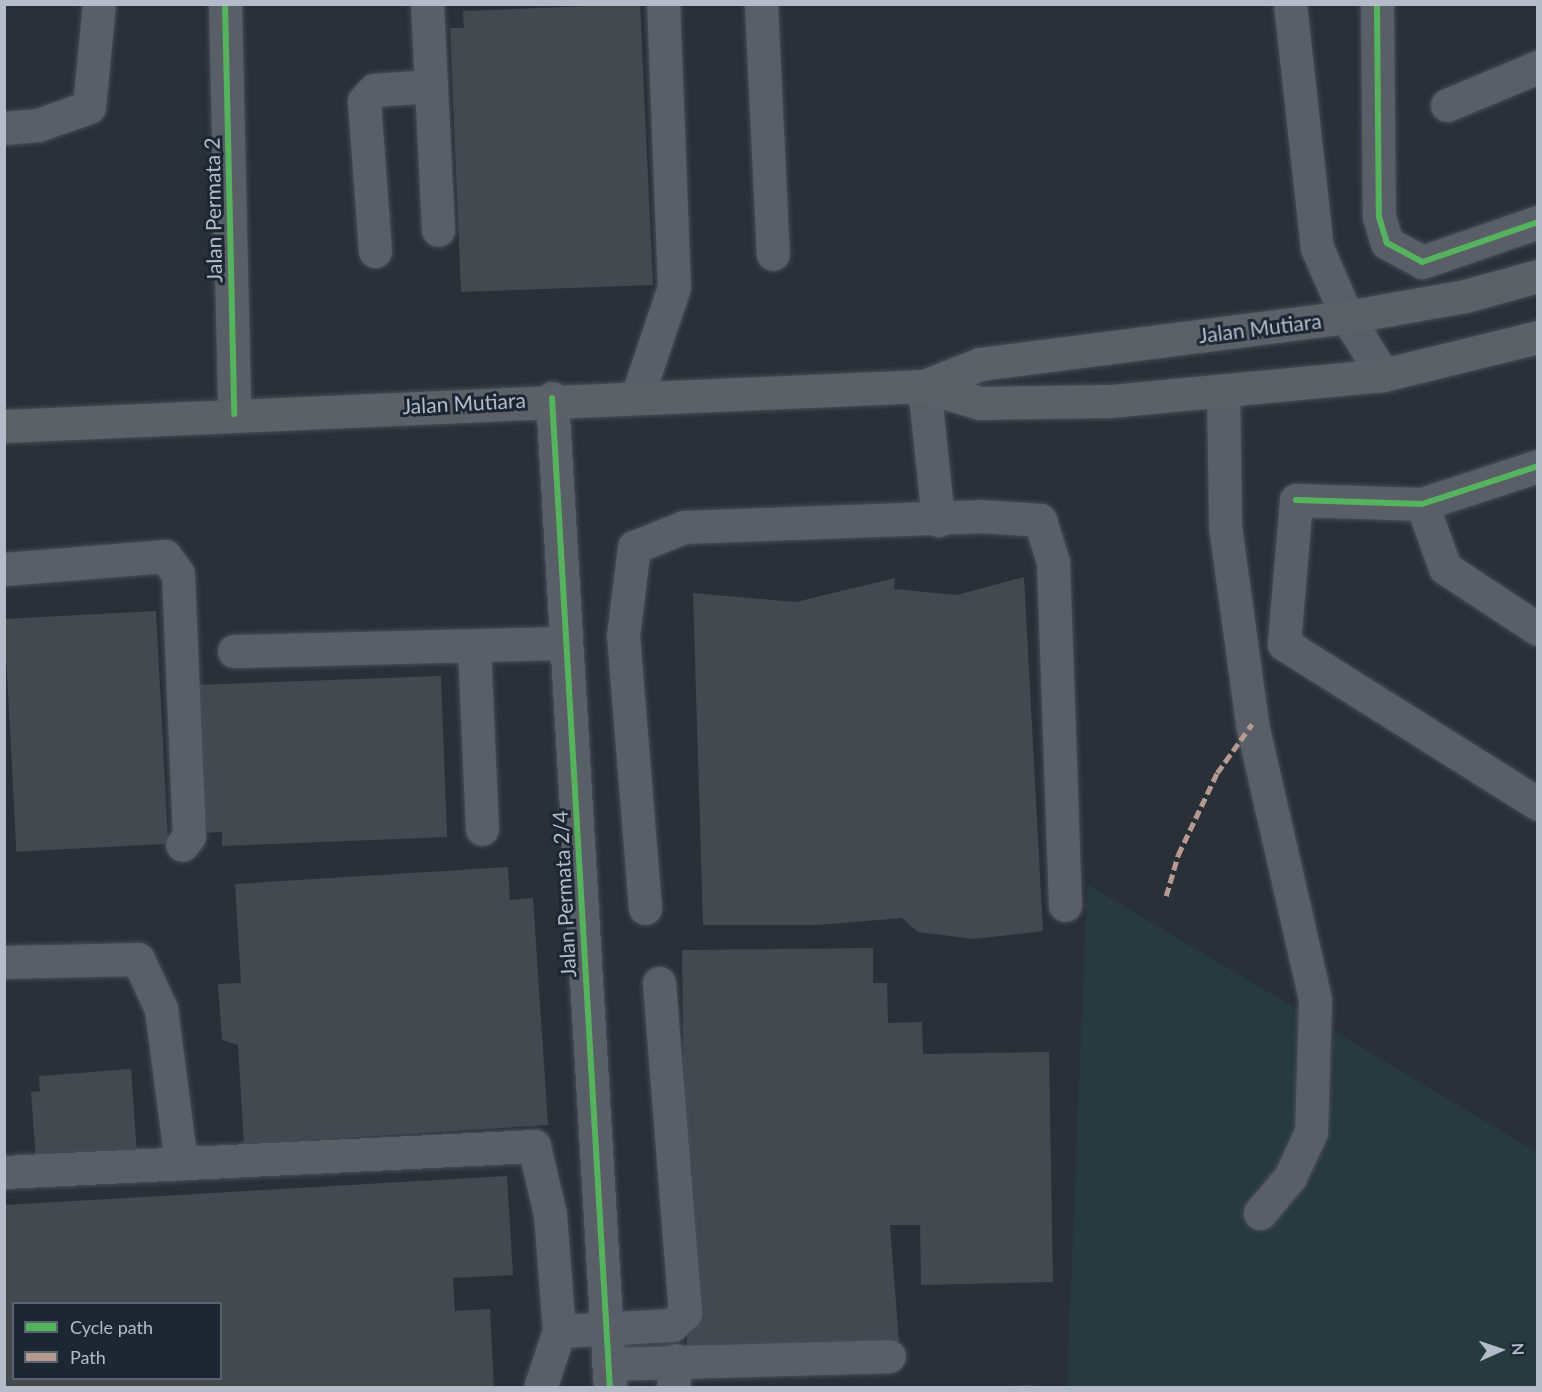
<!DOCTYPE html>
<html>
<head>
<meta charset="utf-8">
<style>
  body { margin:0 }
  #map { position:relative; width:1542px; height:1392px; overflow:hidden; background:#2a3038; font-family:Lato,sans-serif }
  div>[style] { position:absolute }
  [style*='--x'] { left:calc(var(--x)*1px); top:calc(var(--y)*1px); width:calc(var(--w)*1px); rotate:calc(var(--a)*1deg) }
  .green>* { inset:0; background:#273a3e }
  .building>* { inset:0; background:#444950; transform-origin:0 0 }
  .roads { filter:drop-shadow(0 0 2px #484c53) drop-shadow(0 0 2px #484c53) }
  .minor>* { height:33px; margin:-16.5px; padding:0 16.5px; transform-origin:16.5px; border-radius:16.5px; background:#5a5e66 }
  .major>* { height:33px; margin:-16.5px; padding:0 16.5px; transform-origin:16.5px; border-radius:16.5px; background:#5c6168 }
  .quiet>* { height:4.5px; margin-top:-2.25px; transform-origin:0; background:repeating-linear-gradient(90deg,#b69a8f 0 9px,transparent 0 13.5px) }
  .cycleway>* { height:6px; margin:-3px; padding:0 3px; transform-origin:3px; border-radius:3px; background:#56b35d }
  span { translate:-50% -50%; white-space:nowrap; text-align:center; line-height:1.15; -webkit-text-stroke:6px #1d2633; paint-order:stroke }
  .street-label { font-size:21px; color:#b4bcc9 }
  .frame { position:absolute; inset:0; border:6px solid #b4bcc9; pointer-events:none }
  .legend { position:absolute; left:12px; top:1302px; width:210px; height:78px; box-sizing:border-box; background:#1d2633; border:2px solid #59626f; margin:0; padding:8px 10px; list-style:none; font-size:18px; color:#b4bcc9 }
  .legend li { display:flex; align-items:center; gap:12px; height:30px }
  .legend b { width:30px; border:2px solid #59626f }
  .north { position:absolute; left:1470px; top:1320px; width:60px; height:60px; -webkit-text-stroke:4px #1d2633; paint-order:stroke; rotate:87deg; font-size:16px; font-weight:700; line-height:24px; text-align:center; color:#b4bcc9 }
  .north::after { content:''; display:block; margin:auto; width:21px; height:27px; background:#b4bcc9; clip-path:polygon(50% 0,100% 100%,50% 72%,0 100%) }
</style>
</head>
<body>
<div id="map">
  <div class="green">
    <i style="clip-path:polygon(1087px 884px,1537px 1152px,1537px 1387px,1067px 1388px)"></i>
  </div>
  <div class="building">
    <i style="clip-path:polygon(640px 4px,653px 285px,461px 292px,450px 28px,464px 28px,463px 11px)"></i>
    <i style="clip-path:polygon(1024px 577px,1043px 931px,974px 939px,918px 932px,902px 918px,819px 925px,703px 925px,693px 593px,796px 602px,895px 578px,894px 589px,957px 595px)"></i>
    <i style="left:156px;top:611px;width:233px;height:152px;rotate:87deg"></i>
    <i style="clip-path:polygon(441px 676px,447px 837px,222px 846px,222px 832px,202px 833px,196px 685px)"></i>
    <i style="clip-path:polygon(508px 867px,510px 900px,533px 898px,548px 1125px,244px 1144px,238px 1045px,222px 1040px,218px 984px,241px 983px,235px 884px)"></i>
    <i style="clip-path:polygon(873px 948px,873px 983px,887px 983px,888px 1023px,922px 1022px,923px 1054px,1049px 1052px,1053px 1282px,921px 1285px,920px 1225px,890px 1225px,899px 1342px,687px 1349px,682px 950px)"></i>
    <i style="clip-path:polygon(131px 1069px,137px 1154px,36px 1161px,31px 1092px,40px 1091px,39px 1076px)"></i>
    <i style="clip-path:polygon(evenodd,507px 1176px,513px 1275px,453px 1278px,455px 1311px,490px 1309px,494px 1388px,4px 1388px,4px 1205px,507px 1176px,14px 1304px,220px 1304px,220px 1378px,14px 1378px,14px 1304px)"></i>
    <i style="clip-path:polygon(1033px 1385px,1033px 1388px,1009px 1388px,1009px 1386px)"></i>
  </div>
  <div class="roads">
    <div class="minor">
      <i style="--x:225;--y:4;--w:410;--a:88.7"></i>
      <i style="--x:427;--y:4;--w:226;--a:87.2"></i>
      <i style="--x:761;--y:4;--w:250;--a:87.3"></i>
      <i style="--x:1290;--y:4;--w:245;--a:83.7"></i>
      <i style="--x:1317;--y:248;--w:75;--a:66.5"></i>
      <i style="--x:1347;--y:317;--w:68;--a:58.2"></i>
      <i style="--x:1377;--y:4;--w:213;--a:89.5"></i>
      <i style="--x:1379;--y:217;--w:27;--a:73"></i>
      <i style="--x:1387;--y:243;--w:40;--a:28"></i>
      <i style="--x:1422;--y:262;--w:123;--a:-19"></i>
      <i style="--x:1447;--y:105;--w:99;--a:-22.7"></i>
      <i style="--x:4;--y:128;--w:34;--a:-5"></i>
      <i style="--x:38;--y:125;--w:54;--a:-19.4"></i>
      <i style="--x:89;--y:107;--w:103;--a:-84.5"></i>
      <i style="--x:375;--y:251;--w:150;--a:-94.2"></i>
      <i style="--x:364;--y:101;--w:15;--a:-48"></i>
      <i style="--x:374;--y:90;--w:57;--a:-4"></i>
      <i style="--x:924;--y:386;--w:135;--a:84"></i>
      <i style="--x:1223;--y:392;--w:134;--a:89.1"></i>
      <i style="--x:1225;--y:526;--w:200;--a:82.2"></i>
      <i style="--x:1252;--y:724;--w:283;--a:77.1"></i>
      <i style="--x:1315;--y:1000;--w:132;--a:91.7"></i>
      <i style="--x:1311;--y:1132;--w:50;--a:115"></i>
      <i style="--x:1290;--y:1177;--w:47;--a:129.8"></i>
      <i style="--x:638;--y:394;--w:113;--a:-71.4"></i>
      <i style="--x:674;--y:287;--w:283;--a:-92.2"></i>
      <i style="--x:552;--y:398;--w:992;--a:86.65"></i>
      <i style="--x:1538;--y:466;--w:122;--a:161.9"></i>
      <i style="--x:1422;--y:504;--w:126;--a:-178.2"></i>
      <i style="--x:1296;--y:500;--w:144;--a:94.8"></i>
      <i style="--x:1284;--y:644;--w:300;--a:32.2"></i>
      <i style="--x:1422;--y:504;--w:68;--a:70.2"></i>
      <i style="--x:1445;--y:568;--w:111;--a:33.3"></i>
      <i style="--x:4;--y:569;--w:162;--a:-4.6"></i>
      <i style="--x:165;--y:556;--w:22;--a:54"></i>
      <i style="--x:178;--y:574;--w:262;--a:87.6"></i>
      <i style="--x:189;--y:836;--w:11;--a:128"></i>
      <i style="--x:474;--y:647;--w:182;--a:87.5"></i>
      <i style="--x:234;--y:651;--w:332;--a:-1.4"></i>
      <i style="--x:645;--y:908;--w:273;--a:-94.6"></i>
      <i style="--x:623;--y:636;--w:90;--a:-83"></i>
      <i style="--x:634;--y:547;--w:54;--a:-21.8"></i>
      <i style="--x:684;--y:527;--w:296;--a:-2.1"></i>
      <i style="--x:980;--y:516;--w:60;--a:3.8"></i>
      <i style="--x:1040;--y:520;--w:44;--a:72.8"></i>
      <i style="--x:1053;--y:562;--w:343;--a:88"></i>
      <i style="--x:4;--y:962;--w:134;--a:-1.3"></i>
      <i style="--x:138;--y:959;--w:55;--a:65.3"></i>
      <i style="--x:161;--y:1009;--w:156;--a:82.6"></i>
      <i style="--x:4;--y:1172;--w:531;--a:-2.81"></i>
      <i style="--x:534;--y:1146;--w:70;--a:76.8"></i>
      <i style="--x:550;--y:1214;--w:117;--a:85.6"></i>
      <i style="--x:559;--y:1331;--w:113;--a:-3"></i>
      <i style="--x:672;--y:1325;--w:18;--a:-43"></i>
      <i style="--x:685;--y:1313;--w:331;--a:-94.5"></i>
      <i style="--x:608;--y:1364;--w:281;--a:-1.6"></i>
      <i style="--x:540;--y:1388;--w:60;--a:-71.6"></i>
      <i style="--x:673;--y:1388;--w:28;--a:-84"></i>
    </div>
    <div class="major">
      <i style="--x:924;--y:386;--w:60;--a:-21.4"></i>
      <i style="--x:980;--y:364;--w:370;--a:-7.3"></i>
      <i style="--x:1347;--y:317;--w:120;--a:-10.1"></i>
      <i style="--x:1465;--y:296;--w:76;--a:-15.3"></i>
      <i style="--x:4;--y:426;--w:921;--a:-2.49"></i>
      <i style="--x:924;--y:386;--w:59;--a:16.9"></i>
      <i style="--x:980;--y:403;--w:130;--a:-0.9"></i>
      <i style="--x:1110;--y:401;--w:274;--a:-5.4"></i>
      <i style="--x:1383;--y:375;--w:160;--a:-13.8"></i>
    </div>
  </div>
  <div class="quiet">
    <i style="--x:1166;--y:896;--w:43;--a:-73.7"></i>
    <i style="--x:1178;--y:855;--w:91;--a:-64.6"></i>
    <i style="--x:1217;--y:773;--w:60;--a:-54.5"></i>
  </div>
  <div class="cycleway">
    <i style="--x:225;--y:4;--w:410;--a:88.7"></i>
    <i style="--x:1377;--y:4;--w:213;--a:89.5"></i>
    <i style="--x:1379;--y:217;--w:27;--a:73"></i>
    <i style="--x:1387;--y:243;--w:40;--a:28"></i>
    <i style="--x:1422;--y:262;--w:123;--a:-19"></i>
    <i style="--x:552;--y:398;--w:992;--a:86.65"></i>
    <i style="--x:1296;--y:500;--w:126;--a:1.8"></i>
    <i style="--x:1422;--y:504;--w:122;--a:-18.1"></i>
  </div>
  <div class="street-label">
    <span style="left:213px;top:210px;rotate:-91deg">Jalan Permata 2</span>
    <span style="left:1260px;top:328px;rotate:-7deg">Jalan Mutiara</span>
    <span style="left:464px;top:403px;rotate:-3deg">Jalan Mutiara</span>
    <span style="left:564px;top:894px;rotate:-93deg">Jalan Permata 2/4</span>
  </div>
  <div class="frame"></div>
  <ul class="legend">
  <li><b style="height:8px;background:#56b35d"></b>Cycle path</li>
  <li><b style="height:8px;background:#b69a8f"></b>Path</li>
  </ul>
  <div class="north">N</div>
</div>
</body>
</html>
